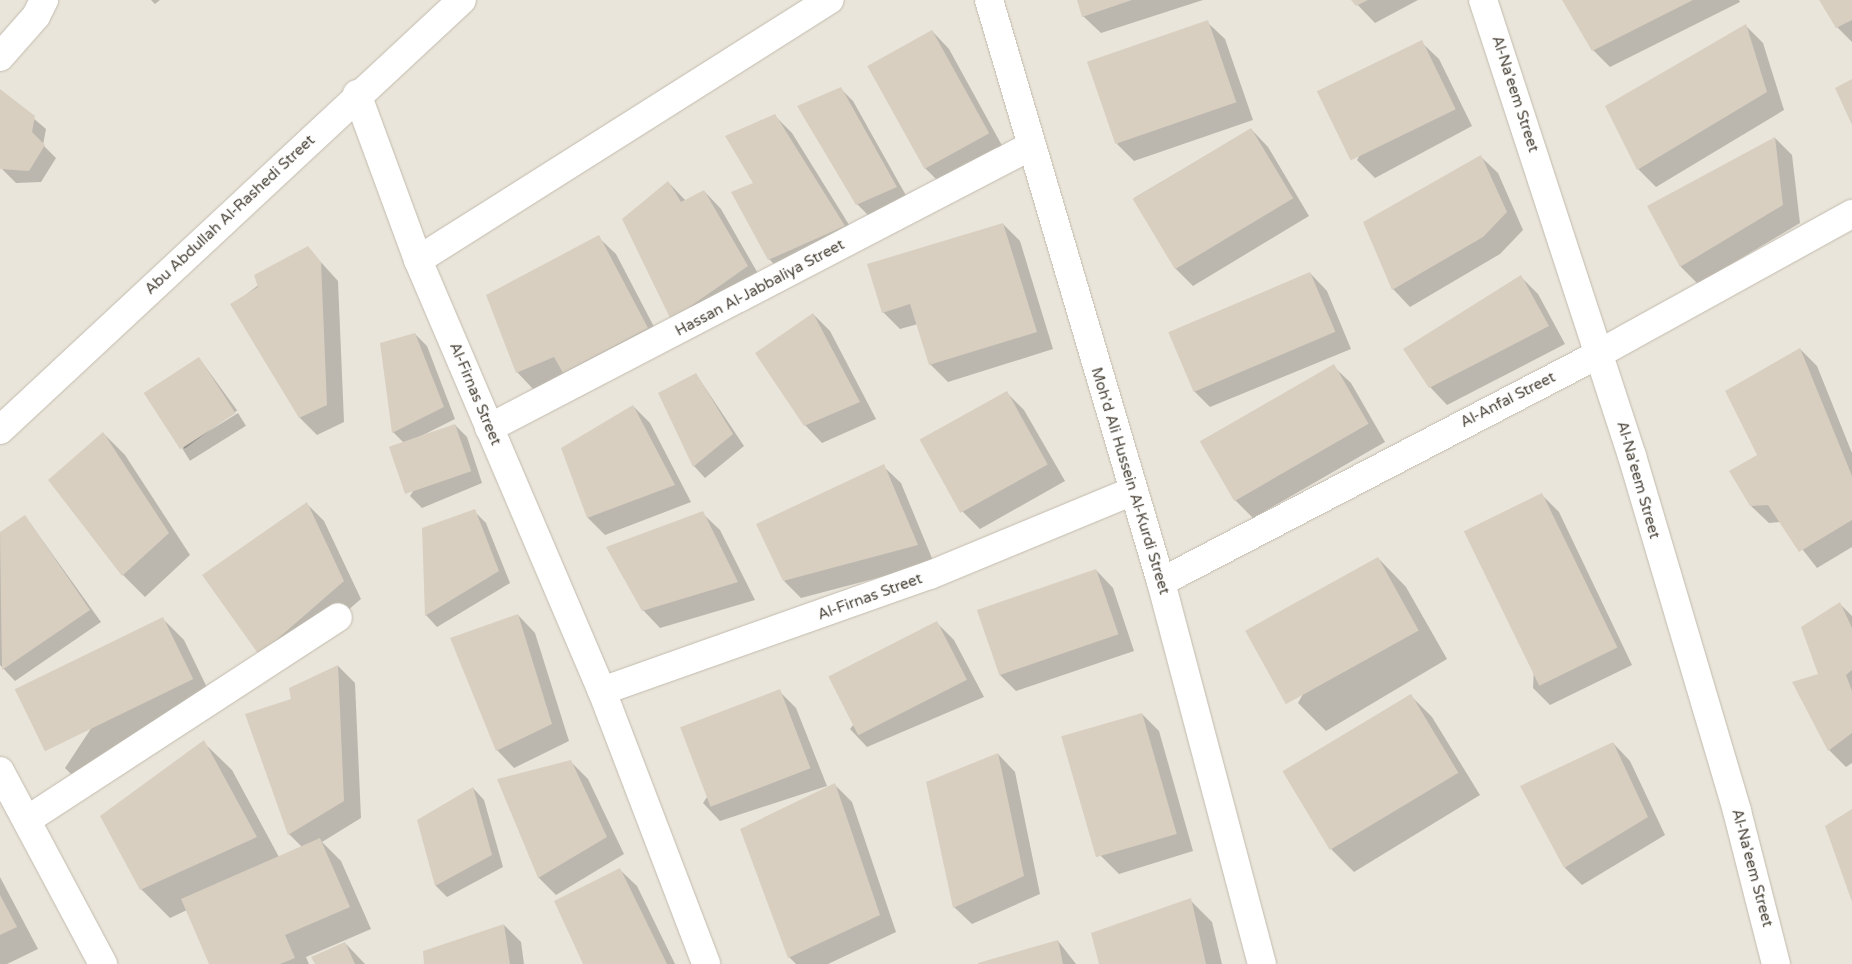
<!DOCTYPE html>
<html>
<head>
<meta charset="utf-8">
<style>
  body { margin:0 }
  #map { position:relative; width:1852px; height:964px; overflow:hidden; background:#f6f3ec; font-family:"Varela Round",sans-serif }
  div>[style] { position:absolute }
  [style*='--x'] { left:calc(var(--x)*1px); top:calc(var(--y)*1px); width:calc(var(--w)*1px); rotate:calc(var(--a)*1deg) }
  .residential>* { inset:0; background:#eae5da; transform-origin:0 0 }
  .shadow>* { inset:0; background:#0003; transform-origin:0 0 }
  .building>* { inset:0; background:#d8cfc1; transform-origin:0 0 }
  .roads { filter:drop-shadow(0 0 1px #c2bbae) drop-shadow(0 0 1px #c2bbae) }
  .street>* { height:28px; margin:-14px; padding:0 14px; transform-origin:14px; border-radius:14px; background:#fff }
  span { translate:-50% -50%; white-space:nowrap; text-align:center; line-height:1.15; -webkit-text-stroke:4px #fff; paint-order:stroke }
  .street-label { font-size:15px; color:#4b4439 }
</style>
</head>
<body>
<div id="map">
  <div class="residential">
    <i style="left:0;top:0;width:1852px;height:964px"></i>
  </div>
  <div class="shadow">
    <i style="clip-path:polygon(151px 0,160px 0,155px 4px)"></i>
    <i style="clip-path:polygon(1078px 0,1203px 0,1101px 33px,1083px 16px)"></i>
    <i style="clip-path:polygon(1353px 0,1418px 0,1375px 23px)"></i>
    <i style="clip-path:polygon(1563px 0,1739px 0,1740px 2px,1610px 67px,1593px 50px)"></i>
    <i style="clip-path:polygon(1820px 0,1852px 0,1852px 42px,1837px 27px)"></i>
    <i style="clip-path:polygon(1207px 22px,1225px 39px,1253px 120px,1134px 161px,1117px 144px)"></i>
    <i style="clip-path:polygon(1745px 25px,1763px 43px,1784px 110px,1656px 187px,1638px 169px,1607px 107px)"></i>
    <i style="clip-path:polygon(932px 31px,949px 49px,1005px 151px,942px 185px,925px 168px)"></i>
    <i style="clip-path:polygon(1421px 42px,1439px 59px,1472px 126px,1375px 178px,1357px 160px)"></i>
    <i style="clip-path:polygon(841px 89px,853px 101px,908px 199px,869px 216px,857px 204px)"></i>
    <i style="clip-path:polygon(0 90px,46px 129px,43px 145px,56px 158px,41px 182px,16px 183px,0 167px)"></i>
    <i style="clip-path:polygon(775px 116px,792px 133px,861px 244px,786px 276px,769px 259px)"></i>
    <i style="clip-path:polygon(1251px 129px,1268px 147px,1309px 216px,1193px 286px,1175px 268px,1134px 198px)"></i>
    <i style="clip-path:polygon(1775px 138px,1792px 155px,1800px 223px,1698px 284px,1681px 267px,1649px 206px)"></i>
    <i style="clip-path:polygon(1480px 156px,1498px 173px,1523px 230px,1500px 254px,1410px 307px,1393px 289px,1364px 223px)"></i>
    <i style="clip-path:polygon(668px 182px,686px 201px,704px 191px,721px 209px,764px 284px,672px 319px)"></i>
    <i style="clip-path:polygon(1003px 224px,1020px 241px,1053px 349px,948px 382px,930px 364px,918px 324px,900px 329px,883px 312px)"></i>
    <i style="clip-path:polygon(598px 237px,616px 254px,664px 346px,534px 390px,517px 372px)"></i>
    <i style="clip-path:polygon(308px 248px,338px 281px,344px 422px,317px 435px,300px 418px,232px 305px)"></i>
    <i style="clip-path:polygon(1310px 273px,1327px 291px,1351px 349px,1210px 407px,1193px 390px)"></i>
    <i style="clip-path:polygon(1521px 277px,1538px 294px,1565px 344px,1447px 405px,1430px 387px)"></i>
    <i style="clip-path:polygon(813px 314px,830px 331px,876px 419px,822px 443px,805px 425px)"></i>
    <i style="clip-path:polygon(415px 334px,427px 346px,455px 419px,405px 444px,393px 432px)"></i>
    <i style="clip-path:polygon(1800px 349px,1817px 366px,1852px 453px,1852px 547px,1817px 568px,1781px 522px,1769px 523px,1751px 506px,1759px 455px)"></i>
    <i style="left:199px;top:358px;width:65px;height:65px;rotate:54deg"></i>
    <i style="clip-path:polygon(1333px 366px,1351px 383px,1385px 442px,1253px 518px,1235px 500px,1201px 441px)"></i>
    <i style="clip-path:polygon(696px 374px,744px 446px,705px 478px,694px 466px,659px 393px)"></i>
    <i style="clip-path:polygon(1006px 392px,1024px 410px,1065px 481px,980px 529px,963px 512px,922px 440px)"></i>
    <i style="clip-path:polygon(633px 406px,650px 423px,691px 502px,605px 535px,588px 518px)"></i>
    <i style="left:238px;top:413px;width:15px;height:66px;rotate:58deg"></i>
    <i style="clip-path:polygon(455px 425px,467px 437px,482px 483px,422px 508px,410px 496px)"></i>
    <i style="clip-path:polygon(103px 433px,125px 455px,190px 555px,145px 597px,123px 575px)"></i>
    <i style="clip-path:polygon(883px 466px,901px 483px,934px 563px,801px 598px,784px 581px)"></i>
    <i style="clip-path:polygon(1542px 495px,1559px 512px,1632px 665px,1550px 705px,1533px 688px)"></i>
    <i style="clip-path:polygon(307px 504px,324px 521px,361px 599px,277px 671px,260px 654px)"></i>
    <i style="clip-path:polygon(474px 511px,486px 523px,510px 583px,437px 627px,426px 615px)"></i>
    <i style="clip-path:polygon(702px 513px,720px 530px,755px 600px,660px 628px,643px 610px)"></i>
    <i style="clip-path:polygon(25px 516px,101px 622px,15px 681px,0 665px,0 534px)"></i>
    <i style="clip-path:polygon(1378px 558px,1406px 587px,1447px 659px,1326px 731px,1298px 703px)"></i>
    <i style="clip-path:polygon(1096px 570px,1113px 588px,1134px 651px,1016px 691px,999px 674px)"></i>
    <i style="clip-path:polygon(1840px 604px,1852px 616px,1852px 763px,1846px 767px,1829px 750px,1820px 675px)"></i>
    <i style="clip-path:polygon(518px 615px,535px 633px,569px 741px,514px 768px,497px 750px)"></i>
    <i style="clip-path:polygon(163px 619px,184px 640px,214px 702px,87px 790px,65px 768px)"></i>
    <i style="clip-path:polygon(937px 623px,954px 640px,984px 697px,867px 747px,850px 729px)"></i>
    <i style="clip-path:polygon(338px 666px,355px 683px,361px 818px,322px 842px,341px 861px,371px 929px,306px 957px,309px 964px,211px 964px,187px 910px,170px 918px,141px 889px,203px 742px,232px 770px,279px 857px,302px 847px,289px 834px,291px 688px)"></i>
    <i style="clip-path:polygon(779px 691px,796px 708px,827px 786px,720px 821px,703px 803px)"></i>
    <i style="clip-path:polygon(1410px 695px,1432px 717px,1480px 795px,1354px 872px,1332px 850px,1284px 773px)"></i>
    <i style="clip-path:polygon(1142px 714px,1159px 731px,1193px 851px,1119px 874px,1101px 856px)"></i>
    <i style="clip-path:polygon(1613px 743px,1630px 761px,1665px 835px,1582px 885px,1565px 868px)"></i>
    <i style="clip-path:polygon(998px 754px,1015px 772px,1040px 894px,972px 924px,954px 907px)"></i>
    <i style="clip-path:polygon(570px 761px,588px 779px,624px 854px,556px 895px,539px 878px,498px 780px)"></i>
    <i style="clip-path:polygon(835px 785px,852px 802px,896px 932px,828px 964px,796px 964px,789px 957px)"></i>
    <i style="clip-path:polygon(473px 788px,484px 800px,503px 867px,447px 897px,436px 886px,419px 821px)"></i>
    <i style="clip-path:polygon(619px 869px,637px 886px,675px 964px,585px 964px)"></i>
    <i style="clip-path:polygon(0 877px,38px 949px,7px 964px,0 964px)"></i>
    <i style="clip-path:polygon(1190px 900px,1212px 922px,1222px 964px,1101px 964px)"></i>
    <i style="clip-path:polygon(504px 925px,521px 942px,524px 964px,425px 964px)"></i>
    <i style="clip-path:polygon(1058px 941px,1076px 964px,981px 964px)"></i>
    <i style="clip-path:polygon(345px 943px,365px 964px,316px 964px)"></i>
  </div>
  <div class="building">
    <i style="clip-path:polygon(1077px 0,1132px 0,1082px 17px)"></i>
    <i style="clip-path:polygon(1351px 0,1368px 0,1356px 6px)"></i>
    <i style="clip-path:polygon(1562px 0,1693px 0,1592px 51px)"></i>
    <i style="clip-path:polygon(1819px 0,1852px 0,1852px 20px,1836px 28px)"></i>
    <i style="left:1208px;top:20px;width:87px;height:128px;rotate:71deg"></i>
    <i style="clip-path:polygon(1746px 24px,1767px 92px,1637px 170px,1605px 106px)"></i>
    <i style="left:932px;top:30px;width:118px;height:74px;rotate:61deg"></i>
    <i style="left:1422px;top:40px;width:77px;height:117px;rotate:64deg"></i>
    <i style="clip-path:polygon(1852px 79px,1852px 125px,1835px 88px)"></i>
    <i style="clip-path:polygon(841px 87px,897px 187px,856px 205px,797px 106px)"></i>
    <i style="clip-path:polygon(0 89px,35px 116px,32px 132px,45px 145px,29px 171px,0 169px)"></i>
    <i style="clip-path:polygon(775px 114px,845px 226px,768px 260px,731px 192px,753px 183px,725px 136px)"></i>
    <i style="left:1251px;top:128px;width:82px;height:138px;rotate:59deg"></i>
    <i style="clip-path:polygon(1775px 137px,1783px 205px,1680px 267px,1647px 206px)"></i>
    <i style="clip-path:polygon(1481px 155px,1507px 212px,1483px 237px,1392px 290px,1363px 222px)"></i>
    <i style="clip-path:polygon(668px 181px,681px 202px,704px 190px,748px 266px,671px 320px,622px 219px)"></i>
    <i style="clip-path:polygon(1003px 223px,1037px 332px,929px 365px,910px 304px,882px 313px,867px 264px)"></i>
    <i style="clip-path:polygon(599px 235px,648px 328px,563px 373px,554px 357px,516px 373px,486px 295px)"></i>
    <i style="clip-path:polygon(308px 246px,321px 262px,327px 405px,299px 418px,230px 304px,258px 287px,254px 275px)"></i>
    <i style="left:1310px;top:272px;width:65px;height:154px;rotate:67deg"></i>
    <i style="clip-path:polygon(1521px 275px,1549px 326px,1429px 388px,1403px 349px)"></i>
    <i style="clip-path:polygon(813px 313px,860px 402px,804px 426px,755px 353px)"></i>
    <i style="clip-path:polygon(415px 333px,444px 407px,392px 433px,380px 343px)"></i>
    <i style="clip-path:polygon(1800px 348px,1852px 476px,1852px 520px,1799px 552px,1768px 505px,1750px 506px,1729px 471px,1757px 455px,1725px 391px)"></i>
    <i style="left:199px;top:357px;width:67px;height:66px;rotate:57deg"></i>
    <i style="left:1334px;top:364px;width:69px;height:155px;rotate:60deg"></i>
    <i style="clip-path:polygon(696px 373px,733px 434px,693px 467px,658px 393px)"></i>
    <i style="left:1007px;top:391px;width:84px;height:100px;rotate:61deg"></i>
    <i style="clip-path:polygon(633px 405px,675px 485px,587px 518px,561px 448px)"></i>
    <i style="left:455px;top:424px;width:50px;height:70px;rotate:71deg"></i>
    <i style="clip-path:polygon(103px 432px,169px 533px,122px 576px,48px 480px)"></i>
    <i style="clip-path:polygon(884px 464px,918px 545px,783px 581px,756px 524px)"></i>
    <i style="left:1542px;top:493px;width:172px;height:87px;rotate:64deg"></i>
    <i style="clip-path:polygon(307px 502px,344px 581px,259px 655px,202px 575px)"></i>
    <i style="clip-path:polygon(475px 509px,499px 571px,425px 616px,422px 528px)"></i>
    <i style="clip-path:polygon(703px 511px,738px 582px,642px 611px,606px 547px)"></i>
    <i style="clip-path:polygon(25px 515px,90px 610px,2px 670px,0 532px)"></i>
    <i style="left:1378px;top:557px;width:84px;height:152px;rotate:61deg"></i>
    <i style="left:1096px;top:569px;width:69px;height:126px;rotate:71deg"></i>
    <i style="clip-path:polygon(1840px 602px,1852px 628px,1852px 670px,1846px 675px,1852px 691px,1852px 733px,1828px 751px,1792px 682px,1818px 674px,1801px 627px)"></i>
    <i style="clip-path:polygon(518px 614px,552px 724px,496px 751px,450px 638px)"></i>
    <i style="left:163px;top:617px;width:69px;height:165px;rotate:64deg"></i>
    <i style="left:937px;top:621px;width:66px;height:122px;rotate:63deg"></i>
    <i style="clip-path:polygon(338px 665px,344px 801px,288px 835px,245px 714px,291px 699px,289px 688px)"></i>
    <i style="left:780px;top:689px;width:85px;height:107px;rotate:69deg"></i>
    <i style="left:1411px;top:694px;width:92px;height:150px;rotate:59deg"></i>
    <i style="left:1142px;top:713px;width:126px;height:84px;rotate:74deg"></i>
    <i style="clip-path:polygon(204px 740px,257px 837px,140px 890px,100px 816px)"></i>
    <i style="clip-path:polygon(1613px 742px,1648px 817px,1564px 868px,1520px 786px)"></i>
    <i style="clip-path:polygon(998px 753px,1024px 876px,953px 908px,926px 782px)"></i>
    <i style="clip-path:polygon(571px 760px,607px 837px,538px 878px,497px 779px)"></i>
    <i style="clip-path:polygon(835px 783px,880px 915px,788px 958px,740px 829px)"></i>
    <i style="clip-path:polygon(473px 787px,492px 855px,435px 886px,417px 820px)"></i>
    <i style="clip-path:polygon(1852px 809px,1852px 902px,1825px 826px)"></i>
    <i style="clip-path:polygon(320px 838px,350px 907px,285px 935px,295px 958px,280px 964px,209px 964px,181px 899px)"></i>
    <i style="clip-path:polygon(620px 868px,667px 964px,583px 964px,554px 901px)"></i>
    <i style="clip-path:polygon(0 895px,17px 927px,0 935px)"></i>
    <i style="clip-path:polygon(1191px 898px,1206px 964px,1099px 964px,1091px 933px)"></i>
    <i style="clip-path:polygon(504px 924px,510px 964px,424px 964px,423px 951px)"></i>
    <i style="clip-path:polygon(1058px 940px,1063px 964px,978px 964px,978px 963px)"></i>
    <i style="clip-path:polygon(345px 942px,355px 964px,315px 964px,311px 957px)"></i>
  </div>
  <div class="roads">
    <div class="street">
      <i style="--x:989;--y:0;--w:607;--a:73.54"></i>
      <i style="--x:1161;--y:582;--w:395;--a:75.2"></i>
      <i style="--x:1483;--y:0;--w:480;--a:71.9"></i>
      <i style="--x:1632;--y:456;--w:370;--a:73.5"></i>
      <i style="--x:1737;--y:811;--w:158;--a:75.7"></i>
      <i style="--x:0;--y:57;--w:55;--a:-48.7"></i>
      <i style="--x:36;--y:16;--w:18;--a:-63"></i>
      <i style="--x:357;--y:94;--w:177;--a:69.8"></i>
      <i style="--x:418;--y:260;--w:469;--a:66.9"></i>
      <i style="--x:602;--y:691;--w:292;--a:69.1"></i>
      <i style="--x:418;--y:260;--w:487;--a:-32.3"></i>
      <i style="--x:489;--y:428;--w:611;--a:-27.49"></i>
      <i style="--x:0;--y:430;--w:631;--a:-42.95"></i>
      <i style="--x:1161;--y:582;--w:495;--a:-27.5"></i>
      <i style="--x:1600;--y:353;--w:288;--a:-28.9"></i>
      <i style="--x:602;--y:691;--w:348;--a:-19.5"></i>
      <i style="--x:930;--y:575;--w:220;--a:-22.5"></i>
      <i style="--x:0;--y:771;--w:219;--a:61.9"></i>
      <i style="--x:27;--y:820;--w:371;--a:-33.1"></i>
    </div>
  </div>
  <div class="street-label">
    <span style="left:1515px;top:94px;rotate:72deg">Al-Na'eem Street</span>
    <span style="left:230px;top:215px;rotate:-43deg">Abu Abdullah Al-Rashedi Street</span>
    <span style="left:760px;top:288px;rotate:-28deg">Hassan Al-Jabbaliya Street</span>
    <span style="left:475px;top:394px;rotate:67deg">Al-Firnas Street</span>
    <span style="left:1508px;top:400px;rotate:-27deg">Al-Anfal Street</span>
    <span style="left:1638px;top:480px;rotate:74deg">Al-Na'eem Street</span>
    <span style="left:1130px;top:481px;rotate:73deg">Moh'd Ali Hussein Al-Kurdi Street</span>
    <span style="left:870px;top:597px;rotate:-20deg">Al-Firnas Street</span>
    <span style="left:1752px;top:868px;rotate:75deg">Al-Na'eem Street</span>
  </div>
</div>
</body>
</html>
